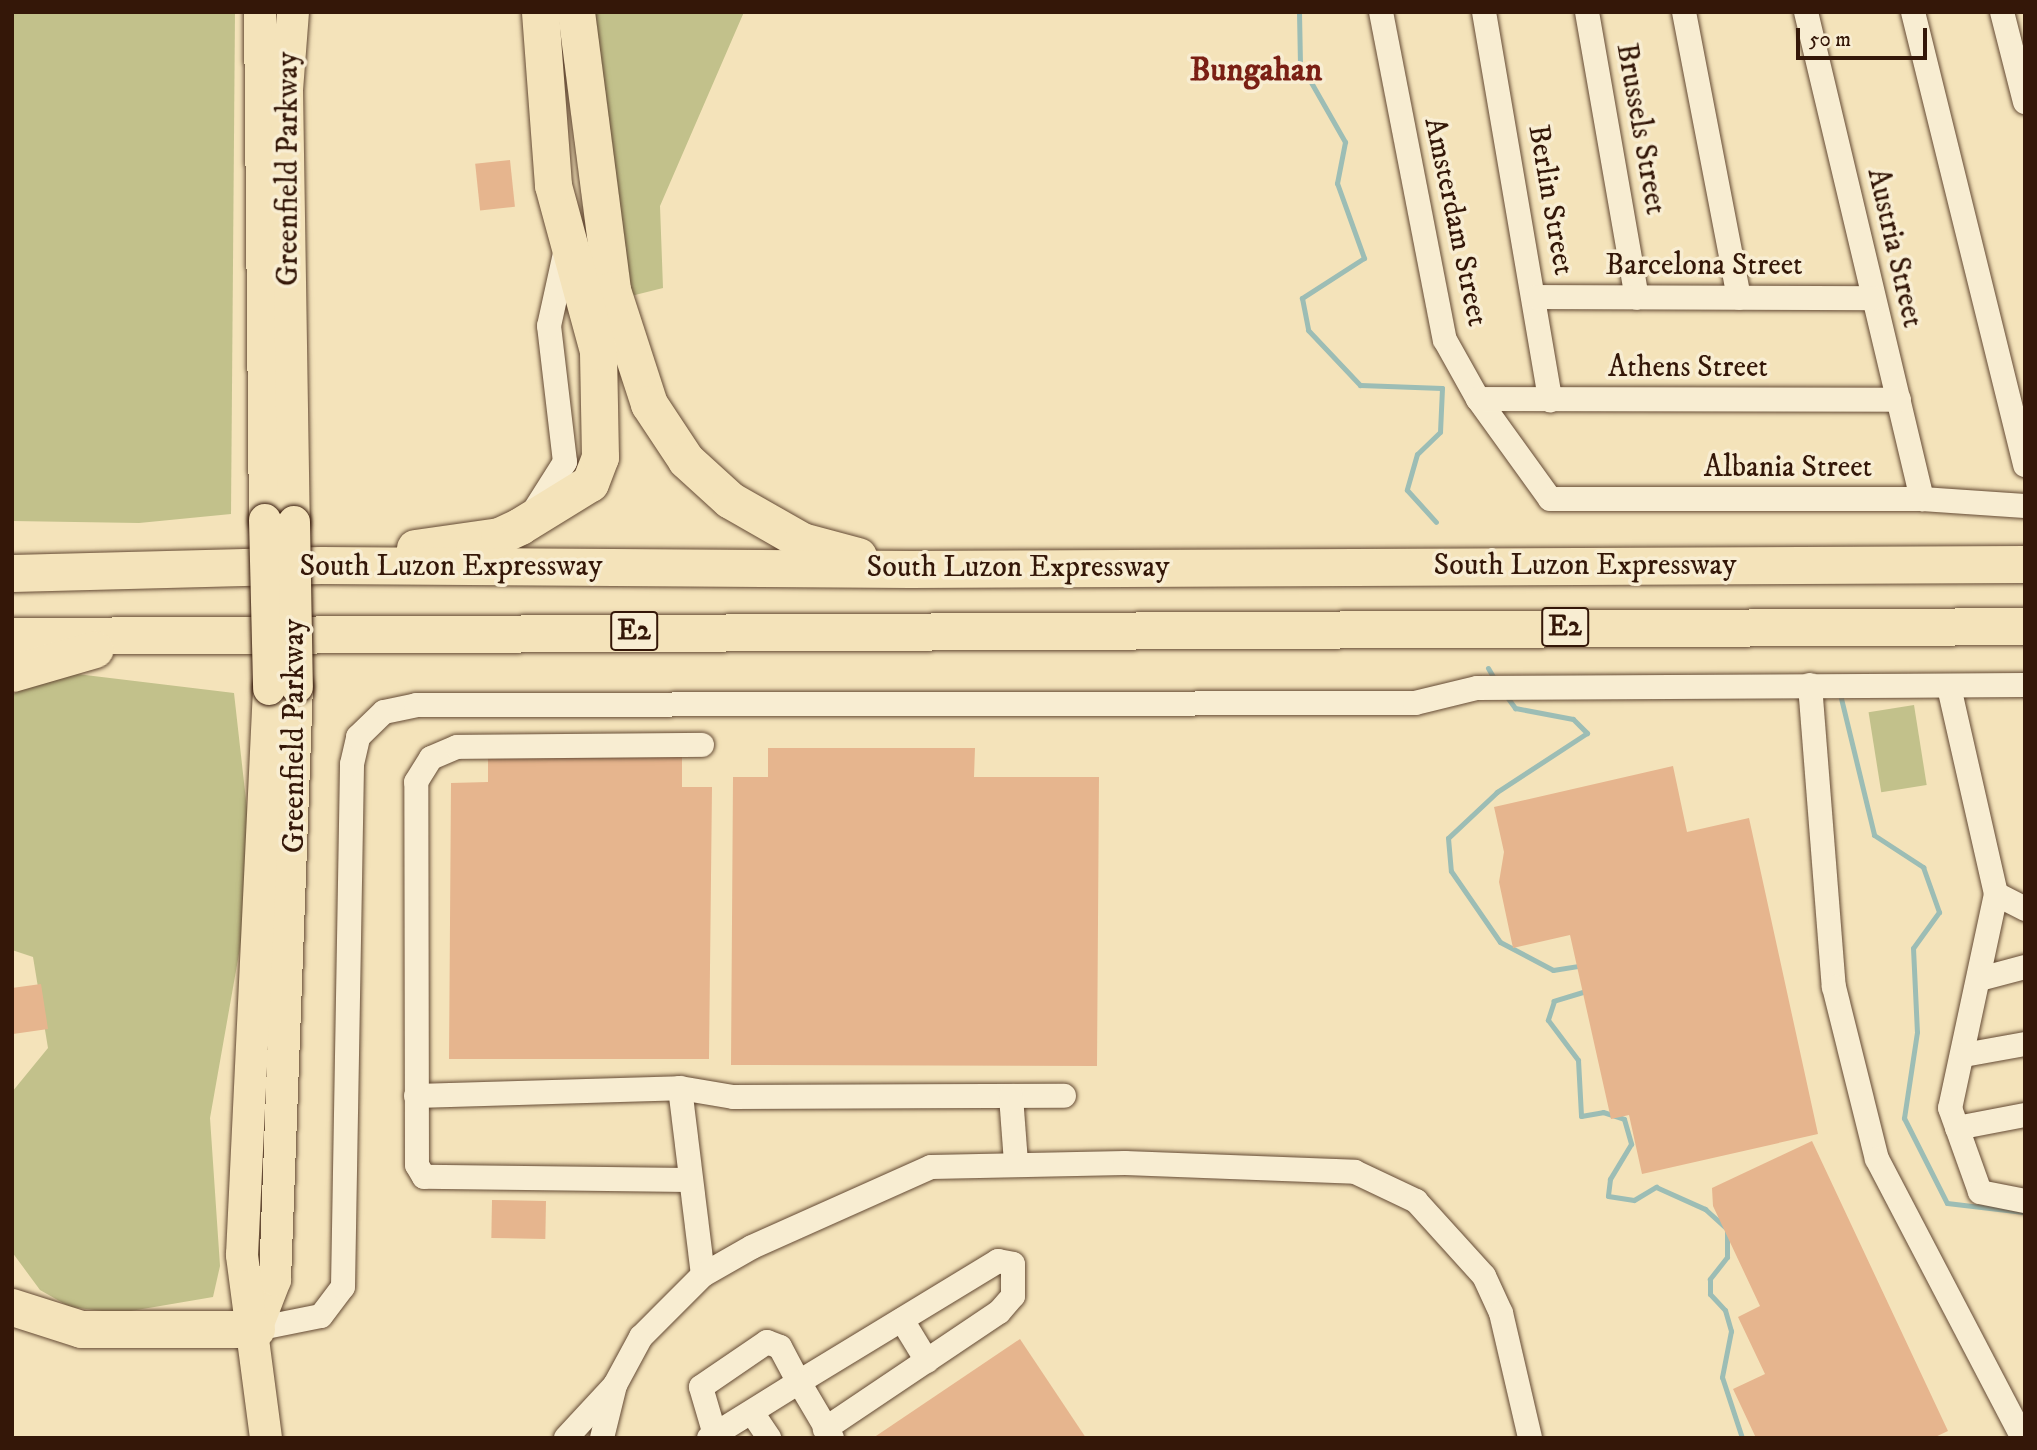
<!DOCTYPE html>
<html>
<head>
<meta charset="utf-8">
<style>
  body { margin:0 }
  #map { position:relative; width:2037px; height:1450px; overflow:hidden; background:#f4e3ba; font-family:"IM FELL DW Pica",serif }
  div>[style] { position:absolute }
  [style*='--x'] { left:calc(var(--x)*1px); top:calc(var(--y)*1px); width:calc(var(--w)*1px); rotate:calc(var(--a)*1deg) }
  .green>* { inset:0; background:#c2c18b; transform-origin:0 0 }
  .stream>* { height:5px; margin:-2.5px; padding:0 2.5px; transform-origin:2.5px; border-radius:2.5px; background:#9cbdb5 }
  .building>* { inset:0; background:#e6b58e; transform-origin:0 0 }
  .roads { filter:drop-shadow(0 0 2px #644a34) drop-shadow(0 0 2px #644a34) }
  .minor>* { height:24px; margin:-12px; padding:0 12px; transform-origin:12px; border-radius:12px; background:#f8edd2 }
  .major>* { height:32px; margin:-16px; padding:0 16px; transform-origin:16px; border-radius:16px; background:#f4e3ba }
  .highway>* { height:37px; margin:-18.5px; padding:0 18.5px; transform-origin:18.5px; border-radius:18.5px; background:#f4e3ba }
  .bridges { filter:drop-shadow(0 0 2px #341708) drop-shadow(0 0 2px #341708) }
  .major-bridge>* { height:32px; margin:-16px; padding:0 16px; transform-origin:16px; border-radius:16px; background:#f4e3ba }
  span { translate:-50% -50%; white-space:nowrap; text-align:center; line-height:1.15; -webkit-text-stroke:7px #f8edd2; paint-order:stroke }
  .shield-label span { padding:2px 5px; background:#f8edd2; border:2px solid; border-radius:5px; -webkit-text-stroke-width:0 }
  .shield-label { font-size:28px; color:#341708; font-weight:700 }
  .street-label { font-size:30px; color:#341708 }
  .quarter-label { font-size:33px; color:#7a1f14; font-weight:700 }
  .frame { position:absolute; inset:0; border:14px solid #341708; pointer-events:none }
  .scale { position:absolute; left:1796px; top:28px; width:131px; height:32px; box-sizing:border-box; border:4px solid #341708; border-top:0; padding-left:9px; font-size:21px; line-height:24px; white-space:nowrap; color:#341708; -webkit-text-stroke:5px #f8edd2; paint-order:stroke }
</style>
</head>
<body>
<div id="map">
  <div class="green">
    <i style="clip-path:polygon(12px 12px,235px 12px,231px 514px,139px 523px,12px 521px)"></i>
    <i style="clip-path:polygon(594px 12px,744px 12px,660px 206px,663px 288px,631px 296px)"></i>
    <i style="clip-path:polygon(52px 671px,234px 693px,249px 827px,246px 914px,210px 1118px,220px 1266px,213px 1297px,119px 1313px,70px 1307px,40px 1290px,12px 1252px,12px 1092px,48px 1048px,33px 957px,12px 950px,12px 695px)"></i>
    <i style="left:1914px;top:705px;width:81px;height:46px;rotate:81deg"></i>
  </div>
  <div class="stream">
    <i style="--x:1299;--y:12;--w:51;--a:88.9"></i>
    <i style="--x:1300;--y:63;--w:91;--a:60.3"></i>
    <i style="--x:1345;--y:142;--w:42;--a:101"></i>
    <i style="--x:1337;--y:183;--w:80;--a:70.2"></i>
    <i style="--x:1364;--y:258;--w:74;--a:147.2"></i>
    <i style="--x:1302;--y:298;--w:33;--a:79"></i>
    <i style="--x:1308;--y:330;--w:76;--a:46.6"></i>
    <i style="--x:1360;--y:385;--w:82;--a:2.1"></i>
    <i style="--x:1442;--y:388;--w:44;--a:92.6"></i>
    <i style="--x:1440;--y:432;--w:32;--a:136"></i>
    <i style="--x:1417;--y:454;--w:37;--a:106"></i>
    <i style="--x:1407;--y:490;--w:43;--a:47.8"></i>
    <i style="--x:1488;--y:668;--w:14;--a:60"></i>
    <i style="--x:1840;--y:694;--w:145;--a:76.4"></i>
    <i style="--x:1874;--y:835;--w:59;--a:33.1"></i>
    <i style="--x:1923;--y:867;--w:48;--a:70.4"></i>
    <i style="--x:1939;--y:912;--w:44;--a:125.8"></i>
    <i style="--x:1913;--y:948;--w:84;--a:87.3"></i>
    <i style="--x:1917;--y:1032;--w:87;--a:98.6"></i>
    <i style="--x:1904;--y:1118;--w:95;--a:63.2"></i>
    <i style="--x:1947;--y:1203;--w:77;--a:6.8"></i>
    <i style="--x:1507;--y:697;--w:14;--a:54"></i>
    <i style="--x:1515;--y:708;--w:59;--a:10.7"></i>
    <i style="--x:1573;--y:719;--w:20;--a:45"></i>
    <i style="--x:1587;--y:733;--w:108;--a:146.8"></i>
    <i style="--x:1497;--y:792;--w:67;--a:136.8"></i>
    <i style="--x:1448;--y:838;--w:33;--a:85"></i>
    <i style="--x:1451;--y:871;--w:86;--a:55.4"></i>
    <i style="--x:1500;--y:942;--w:60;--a:27.8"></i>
    <i style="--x:1553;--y:970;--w:31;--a:-9"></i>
    <i style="--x:1586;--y:991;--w:34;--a:163"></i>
    <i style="--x:1554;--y:1001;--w:20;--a:108"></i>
    <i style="--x:1548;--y:1020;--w:50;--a:53.1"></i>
    <i style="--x:1578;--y:1060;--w:56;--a:86.9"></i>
    <i style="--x:1581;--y:1116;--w:22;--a:-10"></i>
    <i style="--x:1603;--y:1112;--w:22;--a:18"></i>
    <i style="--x:1624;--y:1119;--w:26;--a:74"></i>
    <i style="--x:1631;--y:1144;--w:41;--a:121"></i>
    <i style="--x:1610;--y:1179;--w:17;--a:97"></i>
    <i style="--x:1608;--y:1196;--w:26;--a:9"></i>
    <i style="--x:1634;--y:1200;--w:26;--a:-31"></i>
    <i style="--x:1656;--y:1187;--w:54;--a:24.2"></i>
    <i style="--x:1705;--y:1209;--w:30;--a:42"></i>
    <i style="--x:1727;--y:1229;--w:28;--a:90"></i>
    <i style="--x:1727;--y:1257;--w:28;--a:128"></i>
    <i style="--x:1710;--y:1279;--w:15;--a:90"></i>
    <i style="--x:1710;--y:1294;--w:22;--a:47"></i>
    <i style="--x:1725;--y:1310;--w:22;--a:74"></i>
    <i style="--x:1731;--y:1331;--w:47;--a:101.1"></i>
    <i style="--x:1722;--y:1377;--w:64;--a:71.8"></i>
  </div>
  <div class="building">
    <i style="left:510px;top:160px;width:47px;height:35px;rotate:84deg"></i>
    <i style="clip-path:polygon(768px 748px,975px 748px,974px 777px,1099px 777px,1097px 1066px,731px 1065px,733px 777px,768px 777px)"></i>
    <i style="clip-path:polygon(488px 755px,682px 756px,682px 787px,712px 787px,709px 1059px,449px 1059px,451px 783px,488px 782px)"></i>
    <i style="clip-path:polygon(1673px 766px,1687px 832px,1749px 818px,1818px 1134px,1642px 1174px,1629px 1115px,1611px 1119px,1570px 935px,1513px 948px,1499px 882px,1504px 852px,1494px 807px)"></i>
    <i style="clip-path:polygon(41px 984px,48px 1029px,13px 1034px,12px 988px)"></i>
    <i style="clip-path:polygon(1812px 1141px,1948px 1431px,1933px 1438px,1756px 1438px,1733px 1389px,1765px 1374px,1738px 1317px,1760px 1306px,1713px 1206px,1712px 1188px)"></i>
    <i style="left:492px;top:1200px;width:54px;height:38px;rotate:1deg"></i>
    <i style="clip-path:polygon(1020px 1339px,1086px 1438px,873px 1438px)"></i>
  </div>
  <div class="roads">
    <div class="minor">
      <i style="--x:1381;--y:12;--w:334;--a:79"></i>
      <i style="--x:1445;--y:340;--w:68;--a:60.8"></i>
      <i style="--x:1478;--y:399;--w:123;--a:54.2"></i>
      <i style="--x:1550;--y:499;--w:372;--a:0"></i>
      <i style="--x:1922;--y:499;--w:103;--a:3.9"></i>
      <i style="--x:1484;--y:12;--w:394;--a:80.3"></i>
      <i style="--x:1587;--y:12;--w:290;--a:80.1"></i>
      <i style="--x:1684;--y:12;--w:291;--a:79.1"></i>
      <i style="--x:1806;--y:12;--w:501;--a:76.6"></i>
      <i style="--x:1913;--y:12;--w:467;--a:76.1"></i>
      <i style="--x:2002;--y:12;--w:93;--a:75.7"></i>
      <i style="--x:1536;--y:297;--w:337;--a:0.2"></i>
      <i style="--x:1478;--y:399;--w:421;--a:0.1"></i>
      <i style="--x:534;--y:511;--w:58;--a:-57.7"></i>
      <i style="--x:565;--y:462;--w:137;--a:-96.7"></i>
      <i style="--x:549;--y:326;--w:75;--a:-77.6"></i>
      <i style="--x:1810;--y:685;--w:303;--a:85.5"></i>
      <i style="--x:1834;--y:987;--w:177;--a:76"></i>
      <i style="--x:1877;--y:1159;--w:315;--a:62.4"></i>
      <i style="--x:1949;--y:687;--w:212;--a:77.2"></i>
      <i style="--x:1996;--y:894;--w:219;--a:102.1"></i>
      <i style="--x:1950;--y:1108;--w:89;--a:70.3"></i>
      <i style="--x:1980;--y:1192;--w:46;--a:11.3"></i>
      <i style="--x:1996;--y:894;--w:33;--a:27"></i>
      <i style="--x:1980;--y:979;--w:47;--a:-14.9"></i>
      <i style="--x:1964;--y:1055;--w:62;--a:-10.2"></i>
      <i style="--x:680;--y:1088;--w:188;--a:83"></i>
      <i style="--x:416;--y:1096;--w:264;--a:-1.7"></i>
      <i style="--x:680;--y:1088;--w:54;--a:9.6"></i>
      <i style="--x:733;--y:1097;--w:331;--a:-0.2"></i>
      <i style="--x:1011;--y:1096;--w:67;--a:85.7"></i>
      <i style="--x:1957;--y:1128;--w:69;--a:-10.8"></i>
      <i style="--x:688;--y:1180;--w:264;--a:-179.3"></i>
      <i style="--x:424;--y:1177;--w:14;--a:-120"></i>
      <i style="--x:417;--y:1165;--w:383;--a:-90.1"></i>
      <i style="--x:416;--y:782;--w:28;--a:-58"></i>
      <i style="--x:431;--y:758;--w:28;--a:-23"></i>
      <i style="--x:457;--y:747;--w:245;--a:-0.5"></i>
      <i style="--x:902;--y:1320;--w:48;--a:58.6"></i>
      <i style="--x:256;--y:1329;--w:66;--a:-11.3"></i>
      <i style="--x:321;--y:1316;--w:36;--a:-53"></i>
      <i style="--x:343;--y:1287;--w:523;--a:-89.01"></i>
      <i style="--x:352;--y:764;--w:28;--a:-77"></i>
      <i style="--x:358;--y:737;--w:36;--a:-44"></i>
      <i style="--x:384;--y:712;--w:33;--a:-12"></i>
      <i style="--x:416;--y:705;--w:999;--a:-0.11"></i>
      <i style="--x:1415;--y:703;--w:64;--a:-13.6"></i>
      <i style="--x:1477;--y:688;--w:548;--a:-0.31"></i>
      <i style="--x:753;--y:1414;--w:29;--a:56"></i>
      <i style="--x:715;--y:1435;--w:50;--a:-106.3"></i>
      <i style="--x:701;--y:1387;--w:80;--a:-34.3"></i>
      <i style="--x:767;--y:1342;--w:14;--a:21"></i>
      <i style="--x:780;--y:1347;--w:40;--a:62"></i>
      <i style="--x:799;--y:1382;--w:233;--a:-31.3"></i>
      <i style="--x:998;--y:1261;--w:15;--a:11"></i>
      <i style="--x:1013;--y:1264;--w:32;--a:90"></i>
      <i style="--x:1013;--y:1296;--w:21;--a:131"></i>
      <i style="--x:999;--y:1312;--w:210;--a:146.1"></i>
      <i style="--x:566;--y:1438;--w:72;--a:-47.2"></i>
      <i style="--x:615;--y:1385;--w:55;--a:-61.6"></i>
      <i style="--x:641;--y:1337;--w:88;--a:-45"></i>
      <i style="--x:703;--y:1275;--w:56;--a:-29.7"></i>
      <i style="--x:752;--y:1247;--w:196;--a:-24.1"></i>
      <i style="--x:931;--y:1167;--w:194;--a:-1.2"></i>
      <i style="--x:1125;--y:1163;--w:230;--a:2.2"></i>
      <i style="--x:1355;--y:1172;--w:68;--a:25.4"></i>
      <i style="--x:1416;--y:1201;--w:101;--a:47.8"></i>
      <i style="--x:1484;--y:1276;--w:41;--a:65.3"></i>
      <i style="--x:1501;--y:1313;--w:128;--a:76.9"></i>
      <i style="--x:602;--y:1438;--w:55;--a:-76.2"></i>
      <i style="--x:709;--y:1438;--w:106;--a:-31.9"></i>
      <i style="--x:799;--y:1382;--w:65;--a:59.5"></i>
    </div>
    <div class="major">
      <i style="--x:260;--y:12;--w:508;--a:89.44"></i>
      <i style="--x:293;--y:12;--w:78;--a:94.4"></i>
      <i style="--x:287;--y:90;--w:432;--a:89.1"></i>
      <i style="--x:256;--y:1329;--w:53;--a:-68.8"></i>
      <i style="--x:275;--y:1280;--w:593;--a:-87.88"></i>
      <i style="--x:266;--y:1438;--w:185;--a:-97.5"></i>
      <i style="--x:242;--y:1255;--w:567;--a:-87.27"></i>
    </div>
    <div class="highway">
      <i style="--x:576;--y:12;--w:280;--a:82.6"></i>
      <i style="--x:612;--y:290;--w:120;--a:72"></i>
      <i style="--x:649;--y:404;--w:67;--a:56.5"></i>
      <i style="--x:686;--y:460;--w:59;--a:42.3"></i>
      <i style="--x:730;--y:500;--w:83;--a:29.7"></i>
      <i style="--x:802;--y:541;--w:58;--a:15"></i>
      <i style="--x:415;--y:548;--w:85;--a:-8.1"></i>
      <i style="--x:499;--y:536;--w:23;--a:-25"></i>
      <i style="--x:520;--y:526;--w:82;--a:-31.6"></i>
      <i style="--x:590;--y:483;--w:28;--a:-69"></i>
      <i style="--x:600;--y:457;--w:106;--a:-91.1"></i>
      <i style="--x:598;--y:351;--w:172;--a:-105.2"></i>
      <i style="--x:553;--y:185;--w:173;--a:-94.3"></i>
      <i style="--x:12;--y:573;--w:309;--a:-1.5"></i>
      <i style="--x:321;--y:565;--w:589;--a:0.39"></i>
      <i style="--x:910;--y:569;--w:1115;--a:-0.26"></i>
      <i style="--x:12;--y:636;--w:2013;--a:-0.28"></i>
      <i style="--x:12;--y:673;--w:86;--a:-16.1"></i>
      <i style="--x:12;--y:1307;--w:72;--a:17.7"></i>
      <i style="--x:81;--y:1329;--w:175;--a:0"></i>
    </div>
  </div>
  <div class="bridges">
    <div class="major-bridge">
      <i style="--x:265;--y:520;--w:169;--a:88.6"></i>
      <i style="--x:294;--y:522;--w:165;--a:89"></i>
    </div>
  </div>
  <div class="shield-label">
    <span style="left:1565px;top:627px">E2</span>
    <span style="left:634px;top:631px">E2</span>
  </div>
  <div class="street-label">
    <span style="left:1640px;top:129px;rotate:80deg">Brussels Street</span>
    <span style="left:289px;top:169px;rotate:-90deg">Greenfield Parkway</span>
    <span style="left:1550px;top:200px;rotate:80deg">Berlin Street</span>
    <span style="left:1455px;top:222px;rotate:78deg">Amsterdam Street</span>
    <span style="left:1894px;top:248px;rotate:77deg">Austria Street</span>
    <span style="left:1704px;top:266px">Barcelona Street</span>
    <span style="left:1688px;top:368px">Athens Street</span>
    <span style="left:1788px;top:468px">Albania Street</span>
    <span style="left:1585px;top:566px">South Luzon Expressway</span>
    <span style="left:451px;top:567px">South Luzon Expressway</span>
    <span style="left:1018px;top:568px">South Luzon Expressway</span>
    <span style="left:295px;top:736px;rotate:-90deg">Greenfield Parkway</span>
  </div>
  <div class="quarter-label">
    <span style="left:1256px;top:71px">Bungahan</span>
  </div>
  <div class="frame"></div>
  <div class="scale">50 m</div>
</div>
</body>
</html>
